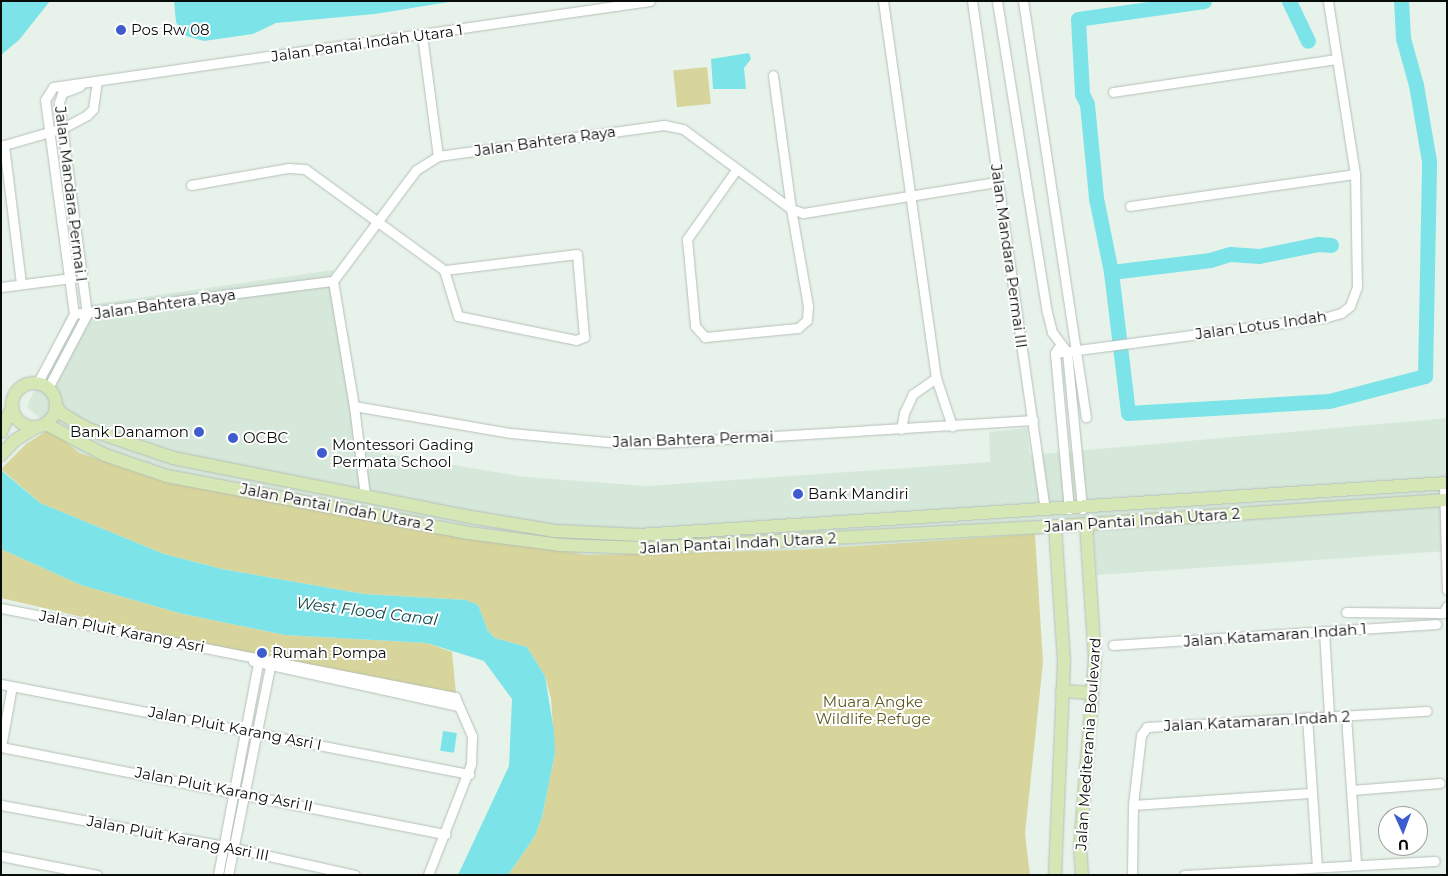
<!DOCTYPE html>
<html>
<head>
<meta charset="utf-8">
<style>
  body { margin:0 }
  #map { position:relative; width:1448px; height:876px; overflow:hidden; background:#e7f3ea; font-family:Montserrat,sans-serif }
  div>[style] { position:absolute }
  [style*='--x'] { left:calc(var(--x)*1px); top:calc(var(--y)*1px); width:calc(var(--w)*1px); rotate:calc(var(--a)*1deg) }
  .built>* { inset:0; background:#d6e8da }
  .green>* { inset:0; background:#d7d59b; transform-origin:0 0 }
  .water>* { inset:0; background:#7ce4e8; transform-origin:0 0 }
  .river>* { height:15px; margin:-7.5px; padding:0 7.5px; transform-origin:7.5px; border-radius:7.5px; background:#7ce4e8 }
  .roads { filter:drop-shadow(0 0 1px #b5bfb7) drop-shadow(0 0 1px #b5bfb7) }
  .street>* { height:9px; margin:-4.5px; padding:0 4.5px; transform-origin:4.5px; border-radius:4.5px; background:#fff }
  .secondary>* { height:12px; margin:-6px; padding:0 6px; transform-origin:6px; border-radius:6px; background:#d6e7b6 }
  .secondary>.ring { margin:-6px; padding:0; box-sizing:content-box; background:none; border:12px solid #d6e7b6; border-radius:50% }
  .dots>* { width:14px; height:14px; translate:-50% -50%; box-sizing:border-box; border:2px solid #fff; border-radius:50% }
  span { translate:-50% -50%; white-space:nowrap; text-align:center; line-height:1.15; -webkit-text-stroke:4px #fff; paint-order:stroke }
  .poi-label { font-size:15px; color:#090d0a }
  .left { translate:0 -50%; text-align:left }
  .right { translate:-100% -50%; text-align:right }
  .street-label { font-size:15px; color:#090d0a }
  .park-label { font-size:15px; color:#5c5921 }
  .water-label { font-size:16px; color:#154647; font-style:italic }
  .frame { position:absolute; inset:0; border:2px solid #090d0a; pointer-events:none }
  .north { position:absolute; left:1378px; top:806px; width:50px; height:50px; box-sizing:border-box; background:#fff; border:1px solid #9d9e9d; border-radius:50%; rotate:178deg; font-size:14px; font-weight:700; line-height:20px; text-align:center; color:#090d0a }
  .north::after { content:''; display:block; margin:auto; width:18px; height:22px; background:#3f5ccf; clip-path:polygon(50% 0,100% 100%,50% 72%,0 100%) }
</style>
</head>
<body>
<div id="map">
  <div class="built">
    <i style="clip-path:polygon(333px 270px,362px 450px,525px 477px,647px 486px,990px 462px,989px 432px,1027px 428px,1030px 455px,1447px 418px,1447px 551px,1097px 575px,1093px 531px,797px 550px,587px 555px,169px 481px,79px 453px,27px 407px,65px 318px,88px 305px)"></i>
  </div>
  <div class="green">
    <i style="left:707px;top:67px;width:37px;height:34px;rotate:84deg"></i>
    <i style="clip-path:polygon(51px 428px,79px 453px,170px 481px,587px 555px,797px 550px,1035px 534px,1043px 663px,1025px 834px,1030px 875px,508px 875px,535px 836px,542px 817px,555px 753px,551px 699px,545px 676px,527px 647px,495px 638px,488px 631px,478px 605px,466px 600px,364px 594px,222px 569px,164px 554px,40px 503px,1px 469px,26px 444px)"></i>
    <i style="clip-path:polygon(1px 549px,81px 585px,183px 614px,285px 635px,427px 643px,452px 652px,457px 705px,1px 598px)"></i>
  </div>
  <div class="water">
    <i style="clip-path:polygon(1px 1px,50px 1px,19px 40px,1px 55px)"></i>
    <i style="clip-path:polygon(174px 1px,455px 1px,375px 14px,276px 23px,253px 34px,204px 41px,183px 35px,176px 22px)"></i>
    <i style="clip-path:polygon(749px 53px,751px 59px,744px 68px,746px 89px,713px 89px,711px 59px)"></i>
    <i style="clip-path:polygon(1px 470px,40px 503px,164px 554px,222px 569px,364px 594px,466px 600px,478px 605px,488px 631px,495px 638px,527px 647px,545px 676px,554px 731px,555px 753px,542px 817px,535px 836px,508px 875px,458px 875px,509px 766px,512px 699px,484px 661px,427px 643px,285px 635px,183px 614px,81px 585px,1px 549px)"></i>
    <i style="left:443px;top:731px;width:14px;height:20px;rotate:8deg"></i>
  </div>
  <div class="river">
    <i style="--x:1204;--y:1;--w:127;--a:171.9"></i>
    <i style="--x:1078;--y:19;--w:75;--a:86.9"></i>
    <i style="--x:1082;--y:94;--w:11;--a:63"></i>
    <i style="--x:1087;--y:104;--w:94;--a:84.5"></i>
    <i style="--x:1096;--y:198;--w:76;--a:78.5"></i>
    <i style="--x:1111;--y:272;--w:142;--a:83.1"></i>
    <i style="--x:1128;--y:413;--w:201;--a:-3.4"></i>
    <i style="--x:1329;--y:401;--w:99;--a:-14.6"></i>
    <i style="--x:1425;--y:376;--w:215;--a:-88.9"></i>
    <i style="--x:1429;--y:161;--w:77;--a:-99.7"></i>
    <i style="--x:1416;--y:85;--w:49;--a:-105.5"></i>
    <i style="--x:1403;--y:38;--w:37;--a:-93"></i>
    <i style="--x:1289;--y:1;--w:44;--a:64.6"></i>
    <i style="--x:1111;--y:272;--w:100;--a:-6.9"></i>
    <i style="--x:1210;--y:260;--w:21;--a:-17"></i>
    <i style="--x:1230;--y:254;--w:29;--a:4"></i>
    <i style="--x:1259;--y:256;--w:60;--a:-11.5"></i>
    <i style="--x:1318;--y:244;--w:13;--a:4"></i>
  </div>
  <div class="roads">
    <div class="street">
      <i style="--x:883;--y:1;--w:381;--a:82"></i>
      <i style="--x:936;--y:378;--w:51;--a:71.6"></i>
      <i style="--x:972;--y:1;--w:514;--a:81.84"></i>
      <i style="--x:997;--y:1;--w:315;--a:80.9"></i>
      <i style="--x:1047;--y:312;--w:21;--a:76"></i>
      <i style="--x:1052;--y:332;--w:25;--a:53"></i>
      <i style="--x:1067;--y:352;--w:158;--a:84.5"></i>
      <i style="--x:1023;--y:1;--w:421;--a:81.4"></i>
      <i style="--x:422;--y:35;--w:122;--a:82.5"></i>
      <i style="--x:1113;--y:92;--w:225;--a:-8.4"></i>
      <i style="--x:4;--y:145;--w:140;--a:83"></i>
      <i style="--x:1;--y:146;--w:65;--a:-16.2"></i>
      <i style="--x:63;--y:128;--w:27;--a:-28"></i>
      <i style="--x:87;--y:115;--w:8;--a:-45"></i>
      <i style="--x:93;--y:109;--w:27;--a:-82"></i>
      <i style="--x:736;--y:170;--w:85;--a:125.4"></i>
      <i style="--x:687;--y:239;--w:87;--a:84.7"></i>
      <i style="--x:695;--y:326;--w:15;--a:48"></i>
      <i style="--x:705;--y:337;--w:93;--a:-5.5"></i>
      <i style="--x:798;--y:328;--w:12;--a:-42"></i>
      <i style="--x:807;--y:320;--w:14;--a:-86"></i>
      <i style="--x:808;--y:306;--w:98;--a:-99.9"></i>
      <i style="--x:791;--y:209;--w:135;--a:-97.7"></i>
      <i style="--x:191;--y:185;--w:98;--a:-9.9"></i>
      <i style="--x:288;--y:168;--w:17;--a:3"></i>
      <i style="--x:305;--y:169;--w:172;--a:36"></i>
      <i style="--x:444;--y:270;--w:48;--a:73.1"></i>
      <i style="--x:458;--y:316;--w:120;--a:11.5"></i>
      <i style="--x:576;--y:340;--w:9;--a:-21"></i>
      <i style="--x:584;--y:337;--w:83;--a:-94.8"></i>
      <i style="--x:577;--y:254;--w:134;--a:173.1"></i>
      <i style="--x:1130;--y:206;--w:227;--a:-8.1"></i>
      <i style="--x:333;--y:281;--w:127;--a:80.5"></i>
      <i style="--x:354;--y:406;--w:90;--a:83"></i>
      <i style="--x:1;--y:287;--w:71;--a:-7.3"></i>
      <i style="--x:74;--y:314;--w:261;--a:-7.3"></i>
      <i style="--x:333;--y:281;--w:139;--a:-53.2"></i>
      <i style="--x:416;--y:170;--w:26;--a:-32"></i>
      <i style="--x:438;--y:156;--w:228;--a:-7.8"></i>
      <i style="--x:664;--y:125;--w:19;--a:12"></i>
      <i style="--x:683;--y:129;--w:134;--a:36.5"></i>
      <i style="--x:791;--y:209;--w:13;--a:18"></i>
      <i style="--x:803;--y:213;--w:196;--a:-9.1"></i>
      <i style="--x:1058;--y:348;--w:6;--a:121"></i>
      <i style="--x:1055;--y:353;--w:157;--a:84.9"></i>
      <i style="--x:1055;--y:353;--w:274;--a:-7.5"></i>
      <i style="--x:1327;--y:317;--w:15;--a:-16"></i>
      <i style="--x:1341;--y:313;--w:11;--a:-38"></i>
      <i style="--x:1350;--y:306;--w:20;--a:-70"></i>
      <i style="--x:1357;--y:287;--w:113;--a:-91"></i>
      <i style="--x:1355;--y:174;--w:175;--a:-98.9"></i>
      <i style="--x:37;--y:384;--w:79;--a:-62.1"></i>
      <i style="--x:74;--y:314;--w:216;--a:-97.7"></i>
      <i style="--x:45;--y:100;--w:15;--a:-58"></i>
      <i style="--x:53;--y:87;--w:603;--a:-8.2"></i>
      <i style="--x:48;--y:388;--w:84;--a:-62.2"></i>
      <i style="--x:87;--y:314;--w:213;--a:-97.6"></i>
      <i style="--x:59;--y:103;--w:10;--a:-73"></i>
      <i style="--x:62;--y:93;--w:19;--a:-21"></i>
      <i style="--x:354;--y:406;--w:159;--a:9.8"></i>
      <i style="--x:511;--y:433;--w:97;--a:5.3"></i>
      <i style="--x:608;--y:442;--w:51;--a:1.1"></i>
      <i style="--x:659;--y:443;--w:375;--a:-3.5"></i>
      <i style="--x:901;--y:429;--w:16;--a:-79"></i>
      <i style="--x:904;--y:413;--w:21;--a:-65"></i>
      <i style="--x:913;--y:394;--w:28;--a:-35"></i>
      <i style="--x:1444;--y:484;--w:106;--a:88.4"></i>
      <i style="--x:1;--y:608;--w:463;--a:11.1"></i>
      <i style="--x:455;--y:697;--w:43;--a:66.4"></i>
      <i style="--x:472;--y:736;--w:28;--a:92"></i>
      <i style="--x:471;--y:764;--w:119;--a:111.2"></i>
      <i style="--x:1346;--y:612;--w:97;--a:0.6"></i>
      <i style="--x:1443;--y:613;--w:8;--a:-60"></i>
      <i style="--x:1324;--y:631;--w:85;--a:86.6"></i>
      <i style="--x:1113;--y:645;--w:324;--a:-3.7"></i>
      <i style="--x:253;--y:661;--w:210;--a:12.4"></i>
      <i style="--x:1;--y:684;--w:477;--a:10.9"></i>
      <i style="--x:1346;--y:716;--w:148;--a:86.1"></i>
      <i style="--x:1307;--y:717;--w:150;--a:86.2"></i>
      <i style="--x:1;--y:747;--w:453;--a:11.1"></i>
      <i style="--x:1;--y:747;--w:62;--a:-79.8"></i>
      <i style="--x:1352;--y:790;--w:88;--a:-4.5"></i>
      <i style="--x:1;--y:805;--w:227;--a:10.4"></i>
      <i style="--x:224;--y:846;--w:134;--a:12.5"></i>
      <i style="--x:1133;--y:805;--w:177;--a:-3.9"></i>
      <i style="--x:1;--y:856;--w:98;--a:11.2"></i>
      <i style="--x:218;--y:875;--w:222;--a:-79.3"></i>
      <i style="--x:228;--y:875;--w:217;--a:-78.6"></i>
      <i style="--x:1132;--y:875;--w:70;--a:-89.2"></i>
      <i style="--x:1133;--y:805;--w:70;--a:-83.5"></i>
      <i style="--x:1141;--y:735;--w:10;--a:-53"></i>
      <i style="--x:1147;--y:727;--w:280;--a:-3.3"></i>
      <i style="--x:1184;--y:875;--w:251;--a:-3.2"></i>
    </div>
    <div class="secondary">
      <i class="ring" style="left:12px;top:383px;width:32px;height:32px"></i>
      <i style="--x:56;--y:406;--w:10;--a:53"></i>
      <i style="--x:62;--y:414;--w:30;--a:30"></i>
      <i style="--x:88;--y:429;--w:90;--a:18.8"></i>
      <i style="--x:173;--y:458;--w:304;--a:11.2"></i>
      <i style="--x:471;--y:517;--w:85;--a:9.5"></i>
      <i style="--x:555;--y:531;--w:84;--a:2.7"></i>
      <i style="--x:639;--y:535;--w:810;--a:-3.68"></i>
      <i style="--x:46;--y:424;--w:67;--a:27.7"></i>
      <i style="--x:105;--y:455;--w:65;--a:18.7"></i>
      <i style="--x:167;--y:476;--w:307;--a:10.7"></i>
      <i style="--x:469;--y:533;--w:93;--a:7.4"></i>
      <i style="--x:561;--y:545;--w:81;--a:2.1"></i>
      <i style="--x:642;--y:548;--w:414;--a:-3"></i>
      <i style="--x:1055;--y:526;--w:393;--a:-3.8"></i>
      <i style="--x:1;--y:432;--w:27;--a:-66"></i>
      <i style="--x:1;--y:455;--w:19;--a:-47"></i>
      <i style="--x:14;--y:441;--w:26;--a:-32"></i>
      <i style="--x:1055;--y:526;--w:134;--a:86.2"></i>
      <i style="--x:1064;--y:660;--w:215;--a:92.4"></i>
      <i style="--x:1062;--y:691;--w:30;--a:4"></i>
      <i style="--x:1082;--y:875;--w:27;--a:-94"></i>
      <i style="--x:1080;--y:848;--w:190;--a:-85.5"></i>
      <i style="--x:1095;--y:659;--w:135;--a:-93.8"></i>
    </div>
  </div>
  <div class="dots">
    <i style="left:121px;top:30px;background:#3f5ccf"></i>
    <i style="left:199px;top:432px;background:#3f5ccf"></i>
    <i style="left:233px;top:438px;background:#3f5ccf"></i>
    <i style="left:322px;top:453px;background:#3f5ccf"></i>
    <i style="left:798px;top:494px;background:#3f5ccf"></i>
    <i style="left:262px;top:653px;background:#3f5ccf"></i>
  </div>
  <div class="poi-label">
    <span class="left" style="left:131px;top:30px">Pos Rw 08</span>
    <span class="right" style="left:189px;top:432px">Bank Danamon</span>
    <span class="left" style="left:243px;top:438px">OCBC</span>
    <span class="left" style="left:332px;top:453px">Montessori Gading<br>Permata School</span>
    <span class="left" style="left:808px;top:494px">Bank Mandiri</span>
    <span class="left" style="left:272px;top:653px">Rumah Pompa</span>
  </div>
  <div class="street-label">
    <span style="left:367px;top:43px;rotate:-8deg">Jalan Pantai Indah Utara 1</span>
    <span style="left:545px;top:141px;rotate:-8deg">Jalan Bahtera Raya</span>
    <span style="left:71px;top:194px;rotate:83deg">Jalan Mandara Permai I</span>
    <span style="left:1009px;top:256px;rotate:82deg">Jalan Mandara Permai III</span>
    <span style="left:165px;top:304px;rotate:-8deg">Jalan Bahtera Raya</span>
    <span style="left:1261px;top:325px;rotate:-8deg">Jalan Lotus Indah</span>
    <span style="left:693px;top:439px;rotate:-2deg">Jalan Bahtera Permai</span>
    <span style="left:337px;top:507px;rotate:11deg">Jalan Pantai Indah Utara 2</span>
    <span style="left:1142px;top:520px;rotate:-4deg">Jalan Pantai Indah Utara 2</span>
    <span style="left:738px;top:543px;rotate:-3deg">Jalan Pantai Indah Utara 2</span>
    <span style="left:122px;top:631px;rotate:11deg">Jalan Pluit Karang Asri</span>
    <span style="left:1275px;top:635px;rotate:-4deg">Jalan Katamaran Indah 1</span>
    <span style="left:1257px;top:721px;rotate:-3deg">Jalan Katamaran Indah 2</span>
    <span style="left:235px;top:728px;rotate:11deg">Jalan Pluit Karang Asri I</span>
    <span style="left:1088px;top:744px;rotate:-86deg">Jalan Mediterania Boulevard</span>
    <span style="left:224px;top:789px;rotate:11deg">Jalan Pluit Karang Asri II</span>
    <span style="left:178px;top:838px;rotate:11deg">Jalan Pluit Karang Asri III</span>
  </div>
  <div class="park-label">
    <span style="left:873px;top:710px">Muara Angke<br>Wildlife Refuge</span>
  </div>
  <div class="water-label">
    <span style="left:367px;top:612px;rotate:7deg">West Flood Canal</span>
  </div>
  <div class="frame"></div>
  <div class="north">U</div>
</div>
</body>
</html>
